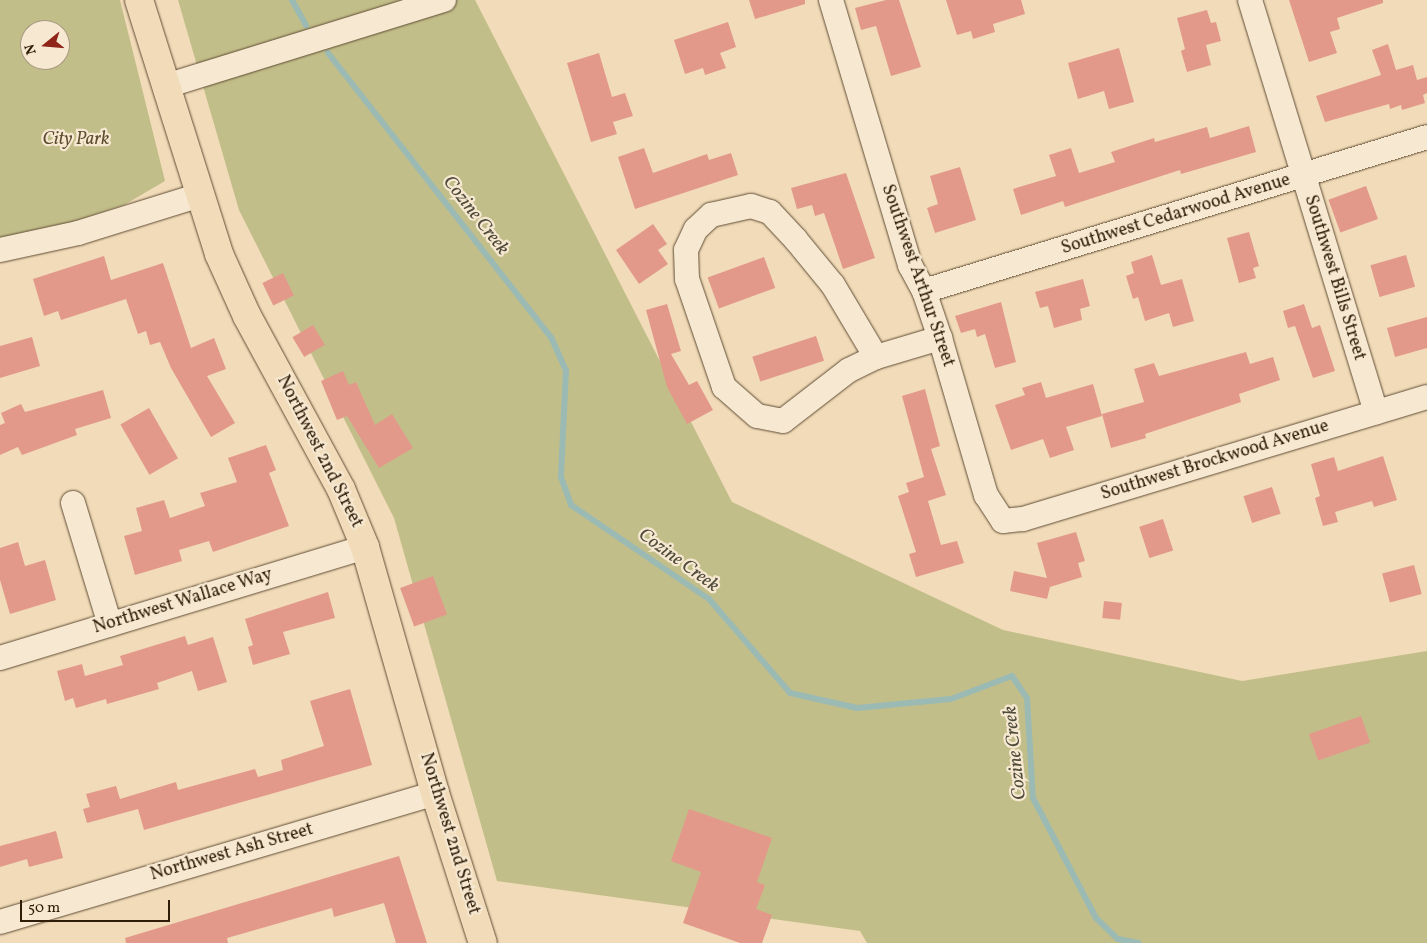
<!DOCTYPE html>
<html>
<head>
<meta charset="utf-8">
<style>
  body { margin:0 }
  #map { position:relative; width:1427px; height:943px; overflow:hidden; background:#f1dbb8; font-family:Vollkorn,serif }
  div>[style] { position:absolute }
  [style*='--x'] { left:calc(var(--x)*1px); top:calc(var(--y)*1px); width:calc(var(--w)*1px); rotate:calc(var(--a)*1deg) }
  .green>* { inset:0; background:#c2be89 }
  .stream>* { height:6px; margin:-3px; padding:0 3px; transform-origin:3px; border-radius:3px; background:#9cbab4 }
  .building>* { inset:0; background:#e3998a; transform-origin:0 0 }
  .roads { filter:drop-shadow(0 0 1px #604c35) drop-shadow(0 0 1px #604c35) }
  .minor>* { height:24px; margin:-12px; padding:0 12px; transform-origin:12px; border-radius:12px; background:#f6e8d1 }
  .major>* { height:28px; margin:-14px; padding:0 14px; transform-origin:14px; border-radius:14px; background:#f1dbb8 }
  span { translate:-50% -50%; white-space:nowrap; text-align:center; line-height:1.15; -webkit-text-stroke:4.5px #f6e8d1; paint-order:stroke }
  .park-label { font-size:18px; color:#5c4d2f; font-style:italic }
  .street-label { font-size:18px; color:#301d09 }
  .water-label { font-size:19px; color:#504c3c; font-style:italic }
  .north { position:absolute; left:20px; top:20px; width:50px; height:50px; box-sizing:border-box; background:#f6e8d1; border:1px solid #a79781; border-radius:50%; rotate:253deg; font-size:14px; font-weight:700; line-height:20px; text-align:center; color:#301d09 }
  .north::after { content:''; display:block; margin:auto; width:18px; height:22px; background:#8f2418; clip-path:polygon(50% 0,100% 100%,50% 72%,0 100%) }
  .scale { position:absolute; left:20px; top:900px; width:150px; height:22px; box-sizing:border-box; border:2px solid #301d09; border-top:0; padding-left:6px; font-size:15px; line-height:18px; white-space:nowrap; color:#301d09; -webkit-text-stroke:4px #f6e8d1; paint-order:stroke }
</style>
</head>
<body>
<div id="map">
  <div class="green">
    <i style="clip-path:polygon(evenodd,0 0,120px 0,165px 181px,124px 205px,48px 230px,0 240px,0 0,30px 30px,60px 30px,60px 60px,30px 60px,30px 30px)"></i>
    <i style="clip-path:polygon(178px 0,475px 0,732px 502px,1003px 630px,1242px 681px,1427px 651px,1427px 943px,867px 943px,860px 931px,497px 881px,394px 518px,239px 210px)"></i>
  </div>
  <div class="stream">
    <i style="--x:292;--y:0;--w:29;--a:61"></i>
    <i style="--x:328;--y:53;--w:361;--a:51.9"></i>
    <i style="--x:551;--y:337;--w:36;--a:66"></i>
    <i style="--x:566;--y:370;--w:107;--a:92.7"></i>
    <i style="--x:561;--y:477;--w:30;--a:70"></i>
    <i style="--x:571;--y:505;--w:167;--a:34.3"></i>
    <i style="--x:709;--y:599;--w:124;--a:49.2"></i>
    <i style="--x:790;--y:693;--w:69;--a:12.6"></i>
    <i style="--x:857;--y:708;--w:94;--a:-5.5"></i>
    <i style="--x:951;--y:699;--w:65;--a:-20.7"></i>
    <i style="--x:1012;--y:676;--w:27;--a:56"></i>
    <i style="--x:1027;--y:698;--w:100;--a:86.6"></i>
    <i style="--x:1033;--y:798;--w:136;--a:62.3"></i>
    <i style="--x:1096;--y:918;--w:30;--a:44"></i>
    <i style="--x:1118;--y:939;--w:21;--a:11"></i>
  </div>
  <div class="building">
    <i style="clip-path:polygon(749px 0,805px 0,805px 4px,755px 19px)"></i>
    <i style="clip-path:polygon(886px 0,899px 0,921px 67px,891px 76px,876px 26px,861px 30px,855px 8px)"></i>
    <i style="clip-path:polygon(946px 0,1021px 0,1025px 14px,993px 24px,995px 32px,973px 39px,971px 31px,957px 35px)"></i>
    <i style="clip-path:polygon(1289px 0,1383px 0,1383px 3px,1337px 18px,1340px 29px,1330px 32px,1337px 53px,1309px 62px)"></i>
    <i style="clip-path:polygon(1207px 10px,1211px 23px,1216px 22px,1221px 41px,1206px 45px,1211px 65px,1187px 72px,1181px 51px,1185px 49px,1177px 18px)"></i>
    <i style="clip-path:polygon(728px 22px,736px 47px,720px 53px,726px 68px,705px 75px,703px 68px,685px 74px,674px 40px)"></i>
    <i style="clip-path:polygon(1388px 44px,1396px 70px,1413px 65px,1417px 80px,1427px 77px,1427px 93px,1423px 95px,1425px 103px,1402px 110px,1401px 105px,1390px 109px,1389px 104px,1325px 122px,1316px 96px,1381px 75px,1372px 50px)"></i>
    <i style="clip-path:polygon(1119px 48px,1134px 102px,1109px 109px,1104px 91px,1078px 99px,1068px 63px)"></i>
    <i style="clip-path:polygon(599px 53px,612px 97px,625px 93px,633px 116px,613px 122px,617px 134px,591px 142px,567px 63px)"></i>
    <i style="clip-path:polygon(1249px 126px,1256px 152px,1181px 174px,1180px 170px,1065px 207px,1063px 201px,1021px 215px,1013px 189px,1056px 176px,1049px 155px,1071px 148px,1079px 173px,1115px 162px,1111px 152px,1154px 138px,1155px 142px,1207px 127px,1210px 138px)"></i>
    <i style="clip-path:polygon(644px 148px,653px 173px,707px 154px,709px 160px,731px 153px,738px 175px,635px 209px,618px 157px)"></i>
    <i style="clip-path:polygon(960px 167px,976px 220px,935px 233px,927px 208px,938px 204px,930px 176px)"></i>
    <i style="clip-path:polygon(846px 173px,875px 258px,843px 269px,824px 213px,815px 216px,812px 205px,797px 209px,791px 188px)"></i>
    <i style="left:1366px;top:186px;width:35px;height:40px;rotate:70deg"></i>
    <i style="clip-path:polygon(653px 224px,667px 244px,658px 250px,668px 264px,639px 284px,616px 250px)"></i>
    <i style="clip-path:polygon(1249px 232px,1259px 266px,1253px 268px,1256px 278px,1239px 283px,1227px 238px)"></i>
    <i style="clip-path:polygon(1152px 255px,1161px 285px,1182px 279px,1194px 321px,1173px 327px,1169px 313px,1145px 321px,1138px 297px,1133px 299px,1126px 276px,1134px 273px,1131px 262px)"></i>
    <i style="left:1406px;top:255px;width:33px;height:37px;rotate:74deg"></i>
    <i style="clip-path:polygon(104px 256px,111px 280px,163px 263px,191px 348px,214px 338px,226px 369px,207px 376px,235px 423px,211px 437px,171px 368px,160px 342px,150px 345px,146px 331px,138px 334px,126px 299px,61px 320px,58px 311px,44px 316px,33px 279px)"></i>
    <i style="left:764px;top:257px;width:33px;height:60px;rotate:70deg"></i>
    <i style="left:283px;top:273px;width:25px;height:23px;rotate:64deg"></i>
    <i style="clip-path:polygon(1083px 279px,1090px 306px,1080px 309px,1082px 320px,1054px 328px,1048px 306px,1040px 308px,1035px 292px)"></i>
    <i style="clip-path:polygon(1001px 302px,1016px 362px,995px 368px,985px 334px,977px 337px,975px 329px,961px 333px,955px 316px)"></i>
    <i style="clip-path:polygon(667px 304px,681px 351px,671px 354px,689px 385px,697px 381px,713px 410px,687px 424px,667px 387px,646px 310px)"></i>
    <i style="clip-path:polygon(1304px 304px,1312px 328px,1320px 325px,1335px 371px,1313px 378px,1295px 326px,1288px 328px,1283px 311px)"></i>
    <i style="clip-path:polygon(1427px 317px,1427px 348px,1395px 357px,1387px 328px)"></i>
    <i style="left:313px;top:325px;width:23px;height:24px;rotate:59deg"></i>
    <i style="left:816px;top:336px;width:26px;height:67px;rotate:72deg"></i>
    <i style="clip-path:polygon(32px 337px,40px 366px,0 378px,0 346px)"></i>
    <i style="clip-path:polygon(1246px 352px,1250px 364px,1273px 357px,1280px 380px,1239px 394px,1241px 402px,1145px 434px,1146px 438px,1111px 448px,1102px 414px,1144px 402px,1134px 369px,1154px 363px,1159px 376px)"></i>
    <i style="clip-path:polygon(343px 371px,349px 385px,356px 382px,375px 425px,392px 414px,413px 448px,379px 468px,347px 416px,337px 420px,321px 381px)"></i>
    <i style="clip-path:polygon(1041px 382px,1046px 398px,1093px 384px,1102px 416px,1066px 427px,1074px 450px,1050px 458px,1043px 439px,1011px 450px,995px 405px,1025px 395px,1022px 388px)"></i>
    <i style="clip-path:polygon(925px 389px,940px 446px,931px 449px,946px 495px,928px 501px,941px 545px,957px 541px,964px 563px,916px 577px,909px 554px,916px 552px,898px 496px,909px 492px,906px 483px,924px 477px,902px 396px)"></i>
    <i style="clip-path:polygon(103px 390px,111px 418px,75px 429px,77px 435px,22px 455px,18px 447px,0 455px,0 425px,5px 423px,1px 413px,21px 404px,25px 412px)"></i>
    <i style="left:149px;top:408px;width:58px;height:33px;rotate:60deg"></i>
    <i style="clip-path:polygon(266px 445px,276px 470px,269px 473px,289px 526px,213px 552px,209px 541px,179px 550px,182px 561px,135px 575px,124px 536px,142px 531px,136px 508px,164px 500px,170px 518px,205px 506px,200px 493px,237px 482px,228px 458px)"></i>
    <i style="clip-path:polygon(1383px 456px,1397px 500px,1374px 507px,1372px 501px,1335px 512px,1338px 522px,1323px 526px,1315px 498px,1320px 496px,1311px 464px,1334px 457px,1338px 471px)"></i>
    <i style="left:1272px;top:487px;width:28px;height:30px;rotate:72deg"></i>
    <i style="left:1163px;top:519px;width:33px;height:25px;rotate:72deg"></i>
    <i style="clip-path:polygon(1076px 532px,1085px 561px,1078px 563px,1082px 577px,1050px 587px,1047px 599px,1010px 591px,1014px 571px,1047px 578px,1037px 543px)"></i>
    <i style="clip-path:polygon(18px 542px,25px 566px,45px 560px,56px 600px,10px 614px,0 580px,0 548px)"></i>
    <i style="left:1414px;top:565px;width:30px;height:33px;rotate:75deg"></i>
    <i style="left:433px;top:576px;width:41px;height:35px;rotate:70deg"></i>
    <i style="clip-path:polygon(328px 592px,335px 618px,283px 632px,290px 654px,253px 665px,248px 647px,253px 645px,245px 619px)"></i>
    <i style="left:1104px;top:601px;width:18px;height:17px;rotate:6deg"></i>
    <i style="clip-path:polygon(185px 636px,188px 645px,213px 637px,227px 682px,198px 691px,192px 671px,157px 683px,159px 689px,107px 704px,106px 699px,76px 708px,73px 698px,65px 701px,57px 671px,82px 664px,85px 676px,123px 665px,120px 656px)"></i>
    <i style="clip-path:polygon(350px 689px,372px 765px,144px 830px,138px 809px,87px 823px,83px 809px,90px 807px,86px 794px,116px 786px,120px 799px,176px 782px,178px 790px,255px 769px,258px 777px,283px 770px,281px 760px,324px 746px,310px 701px)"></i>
    <i style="left:1361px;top:716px;width:28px;height:55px;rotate:71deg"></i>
    <i style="clip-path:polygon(689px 809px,772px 838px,757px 882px,765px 885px,756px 909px,772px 915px,762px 943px,740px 943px,683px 923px,701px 872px,671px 861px)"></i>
    <i style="clip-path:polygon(56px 831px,63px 858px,29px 867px,27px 859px,0 867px,0 846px)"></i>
    <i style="clip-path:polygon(399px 856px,427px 943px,396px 943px,384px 903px,334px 917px,332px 908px,227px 938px,228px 943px,126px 943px,125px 938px)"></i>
  </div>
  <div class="roads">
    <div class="minor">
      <i style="--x:831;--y:0;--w:277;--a:73.4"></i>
      <i style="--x:910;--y:265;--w:30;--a:62"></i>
      <i style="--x:924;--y:291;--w:50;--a:71.2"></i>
      <i style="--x:940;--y:338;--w:164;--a:73.7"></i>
      <i style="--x:986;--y:495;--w:31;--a:57"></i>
      <i style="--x:1003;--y:521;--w:20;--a:-6"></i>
      <i style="--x:1023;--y:519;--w:422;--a:-16.8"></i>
      <i style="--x:1250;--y:0;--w:431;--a:73"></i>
      <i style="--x:166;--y:86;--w:291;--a:-17.2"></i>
      <i style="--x:751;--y:206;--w:20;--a:18"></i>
      <i style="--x:770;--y:212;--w:38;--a:47"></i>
      <i style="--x:796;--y:240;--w:58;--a:50.6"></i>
      <i style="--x:833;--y:285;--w:84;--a:59.2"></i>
      <i style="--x:876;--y:357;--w:30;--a:154"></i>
      <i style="--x:849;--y:370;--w:83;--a:142.3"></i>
      <i style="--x:783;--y:421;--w:26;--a:-169"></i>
      <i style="--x:757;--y:416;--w:44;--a:-138.7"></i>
      <i style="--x:724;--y:387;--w:114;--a:-108.9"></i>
      <i style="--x:687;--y:279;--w:29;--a:-92"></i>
      <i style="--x:686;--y:250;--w:23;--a:-65"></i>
      <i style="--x:696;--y:229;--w:21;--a:-43"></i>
      <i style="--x:711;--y:215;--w:41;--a:-12.7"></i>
      <i style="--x:0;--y:250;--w:80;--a:-12.3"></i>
      <i style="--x:78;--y:233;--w:128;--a:-17.3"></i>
      <i style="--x:924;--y:291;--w:526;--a:-17.02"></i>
      <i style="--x:876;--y:357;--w:67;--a:-16.5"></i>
      <i style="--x:73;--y:503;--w:127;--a:73.1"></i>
      <i style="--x:0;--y:658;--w:382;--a:-16.9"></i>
      <i style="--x:0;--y:922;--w:454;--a:-16.5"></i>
    </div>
    <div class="major">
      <i style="--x:139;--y:0;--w:266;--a:72.5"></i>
      <i style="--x:219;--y:254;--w:68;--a:65.7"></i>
      <i style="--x:247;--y:316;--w:197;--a:61.5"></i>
      <i style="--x:341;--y:489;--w:63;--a:67.5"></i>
      <i style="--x:365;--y:547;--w:256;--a:74.1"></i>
      <i style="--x:435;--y:793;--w:157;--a:72.3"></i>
    </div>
  </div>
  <div class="park-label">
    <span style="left:76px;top:140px">City Park</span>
  </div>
  <div class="street-label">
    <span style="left:1176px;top:215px;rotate:-17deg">Southwest Cedarwood Avenue</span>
    <span style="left:917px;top:276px;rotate:71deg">Southwest Arthur Street</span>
    <span style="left:1334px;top:278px;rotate:73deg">Southwest Bills Street</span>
    <span style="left:319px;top:452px;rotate:63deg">Northwest 2nd Street</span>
    <span style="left:1215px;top:461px;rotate:-17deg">Southwest Brockwood Avenue</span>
    <span style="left:183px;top:602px;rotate:-17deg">Northwest Wallace Way</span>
    <span style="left:449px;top:834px;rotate:73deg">Northwest 2nd Street</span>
    <span style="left:232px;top:853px;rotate:-16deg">Northwest Ash Street</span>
  </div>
  <div class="water-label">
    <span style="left:475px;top:216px;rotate:52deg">Cozine Creek</span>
    <span style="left:678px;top:561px;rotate:36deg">Cozine Creek</span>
    <span style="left:1016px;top:753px;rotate:-96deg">Cozine Creek</span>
  </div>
  <div class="north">N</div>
  <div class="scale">50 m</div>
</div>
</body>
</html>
